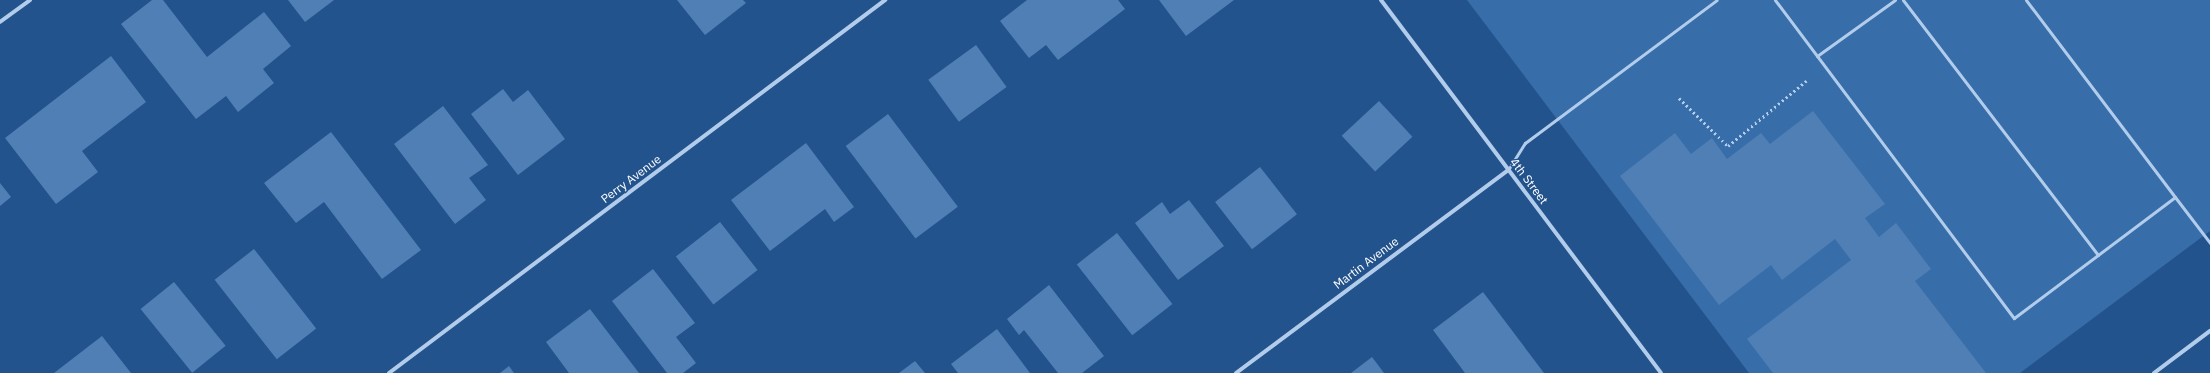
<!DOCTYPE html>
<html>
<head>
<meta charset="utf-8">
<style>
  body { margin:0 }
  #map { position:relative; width:2210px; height:373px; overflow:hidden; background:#23538c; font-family:"IBM Plex Sans",sans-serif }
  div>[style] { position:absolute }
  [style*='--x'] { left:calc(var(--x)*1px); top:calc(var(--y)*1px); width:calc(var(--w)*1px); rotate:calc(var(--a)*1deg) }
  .green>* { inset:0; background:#376da9 }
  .building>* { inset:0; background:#507fb5; transform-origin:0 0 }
  .path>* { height:2.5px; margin-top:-1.25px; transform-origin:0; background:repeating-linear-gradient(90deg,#b2cceb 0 2px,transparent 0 5px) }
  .lane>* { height:3px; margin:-1.5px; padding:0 1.5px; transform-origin:1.5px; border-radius:1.5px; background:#b2cceb }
  .street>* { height:4px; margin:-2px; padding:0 2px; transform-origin:2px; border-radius:2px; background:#b2cceb }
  span { translate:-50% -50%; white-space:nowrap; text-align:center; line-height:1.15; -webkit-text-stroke:3px #23538c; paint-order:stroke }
  .street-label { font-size:12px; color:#fff }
</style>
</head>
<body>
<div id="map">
  <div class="green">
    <i style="clip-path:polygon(1467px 0,2210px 0,2210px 231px,2020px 373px,1749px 373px)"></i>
  </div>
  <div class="building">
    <i style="clip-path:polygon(152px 0,163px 0,207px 57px,264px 12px,291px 46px,263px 69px,274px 83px,238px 112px,226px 96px,196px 119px,121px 24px)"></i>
    <i style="clip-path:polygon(288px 0,334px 0,305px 22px)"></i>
    <i style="clip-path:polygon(677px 0,743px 0,746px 3px,705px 35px)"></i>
    <i style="clip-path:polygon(1027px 0,1118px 0,1125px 9px,1058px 60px,1046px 45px,1029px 58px,1000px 21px)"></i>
    <i style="clip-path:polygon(1159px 0,1234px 0,1186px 36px)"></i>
    <i style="left:976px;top:45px;width:52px;height:59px;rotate:54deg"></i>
    <i style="clip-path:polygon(111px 56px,146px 102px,82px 151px,98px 172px,56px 204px,5px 138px)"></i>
    <i style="clip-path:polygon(503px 89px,513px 102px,528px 90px,565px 139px,518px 175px,471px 114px)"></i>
    <i style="left:1379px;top:101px;width:49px;height:51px;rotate:47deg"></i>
    <i style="clip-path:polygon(443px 106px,488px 165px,469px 178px,486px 200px,455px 224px,394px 144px)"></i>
    <i style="clip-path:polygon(1813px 111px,1885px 204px,1865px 218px,1879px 237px,1896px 223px,1931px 269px,1915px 281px,1986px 373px,1773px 373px,1747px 339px,1851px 260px,1835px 239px,1782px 280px,1771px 265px,1719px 305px,1620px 176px,1675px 133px,1691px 154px,1712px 138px,1727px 159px,1761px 133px,1770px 144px)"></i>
    <i style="left:888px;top:114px;width:116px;height:53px;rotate:53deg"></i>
    <i style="clip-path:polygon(331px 132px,421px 250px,382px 279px,324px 202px,296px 223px,264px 183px)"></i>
    <i style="clip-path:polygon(806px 143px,854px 207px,834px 222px,825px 209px,770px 251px,731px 200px)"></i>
    <i style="left:1260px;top:167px;width:60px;height:57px;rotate:52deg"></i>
    <i style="clip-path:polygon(0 183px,11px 197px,0 206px)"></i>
    <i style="clip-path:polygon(1189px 200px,1224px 246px,1178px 280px,1135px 223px,1162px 202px,1170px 214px)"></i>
    <i style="left:720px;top:222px;width:61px;height:56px;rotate:52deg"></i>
    <i style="left:1117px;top:233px;width:90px;height:51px;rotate:52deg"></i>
    <i style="left:254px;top:249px;width:101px;height:50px;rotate:52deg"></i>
    <i style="clip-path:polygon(653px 269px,695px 323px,676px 337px,696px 363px,683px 373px,667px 373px,612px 301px)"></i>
    <i style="left:174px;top:282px;width:82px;height:43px;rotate:51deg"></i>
    <i style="clip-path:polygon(1049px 285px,1104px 356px,1082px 373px,1058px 373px,1024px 330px,1019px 335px,1007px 319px)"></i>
    <i style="clip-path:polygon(1483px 292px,1544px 373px,1465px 373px,1433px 330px)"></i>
    <i style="clip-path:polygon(590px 309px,639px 373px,569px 373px,546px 342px)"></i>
    <i style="clip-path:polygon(997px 329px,1030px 373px,958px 373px,951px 364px)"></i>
    <i style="clip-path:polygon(102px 336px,131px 373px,54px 373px)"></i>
    <i style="clip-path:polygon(1372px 357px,1384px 373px,1351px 373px)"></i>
    <i style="clip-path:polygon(915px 361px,925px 373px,899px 373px)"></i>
    <i style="clip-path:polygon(509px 366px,514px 373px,500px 373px)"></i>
  </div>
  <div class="path">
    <i style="--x:1679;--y:98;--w:69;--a:44.4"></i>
    <i style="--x:1728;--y:146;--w:102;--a:-39.8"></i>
  </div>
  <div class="lane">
    <i style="--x:1775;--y:0;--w:398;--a:53.1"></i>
    <i style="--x:2014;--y:318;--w:201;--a:-36.9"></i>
    <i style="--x:2175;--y:197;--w:58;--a:52.7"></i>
    <i style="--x:1903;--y:0;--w:321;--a:52.6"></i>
    <i style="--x:2026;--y:0;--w:247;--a:52.9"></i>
    <i style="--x:1817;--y:56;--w:96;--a:-35.7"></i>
    <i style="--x:1508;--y:170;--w:32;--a:-58"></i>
    <i style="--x:1525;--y:143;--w:239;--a:-36.7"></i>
  </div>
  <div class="street">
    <i style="--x:1381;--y:0;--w:466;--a:53.1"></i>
    <i style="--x:0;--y:22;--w:37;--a:-36"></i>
    <i style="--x:389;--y:373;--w:621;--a:-36.94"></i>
    <i style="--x:1236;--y:373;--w:339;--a:-36.7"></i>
    <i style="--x:2154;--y:373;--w:70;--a:-36.9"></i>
  </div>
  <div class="street-label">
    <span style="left:631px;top:179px;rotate:-37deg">Perry Avenue</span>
    <span style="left:1529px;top:181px;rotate:53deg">4th Street</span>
    <span style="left:1366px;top:263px;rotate:-37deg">Martin Avenue</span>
  </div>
</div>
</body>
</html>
